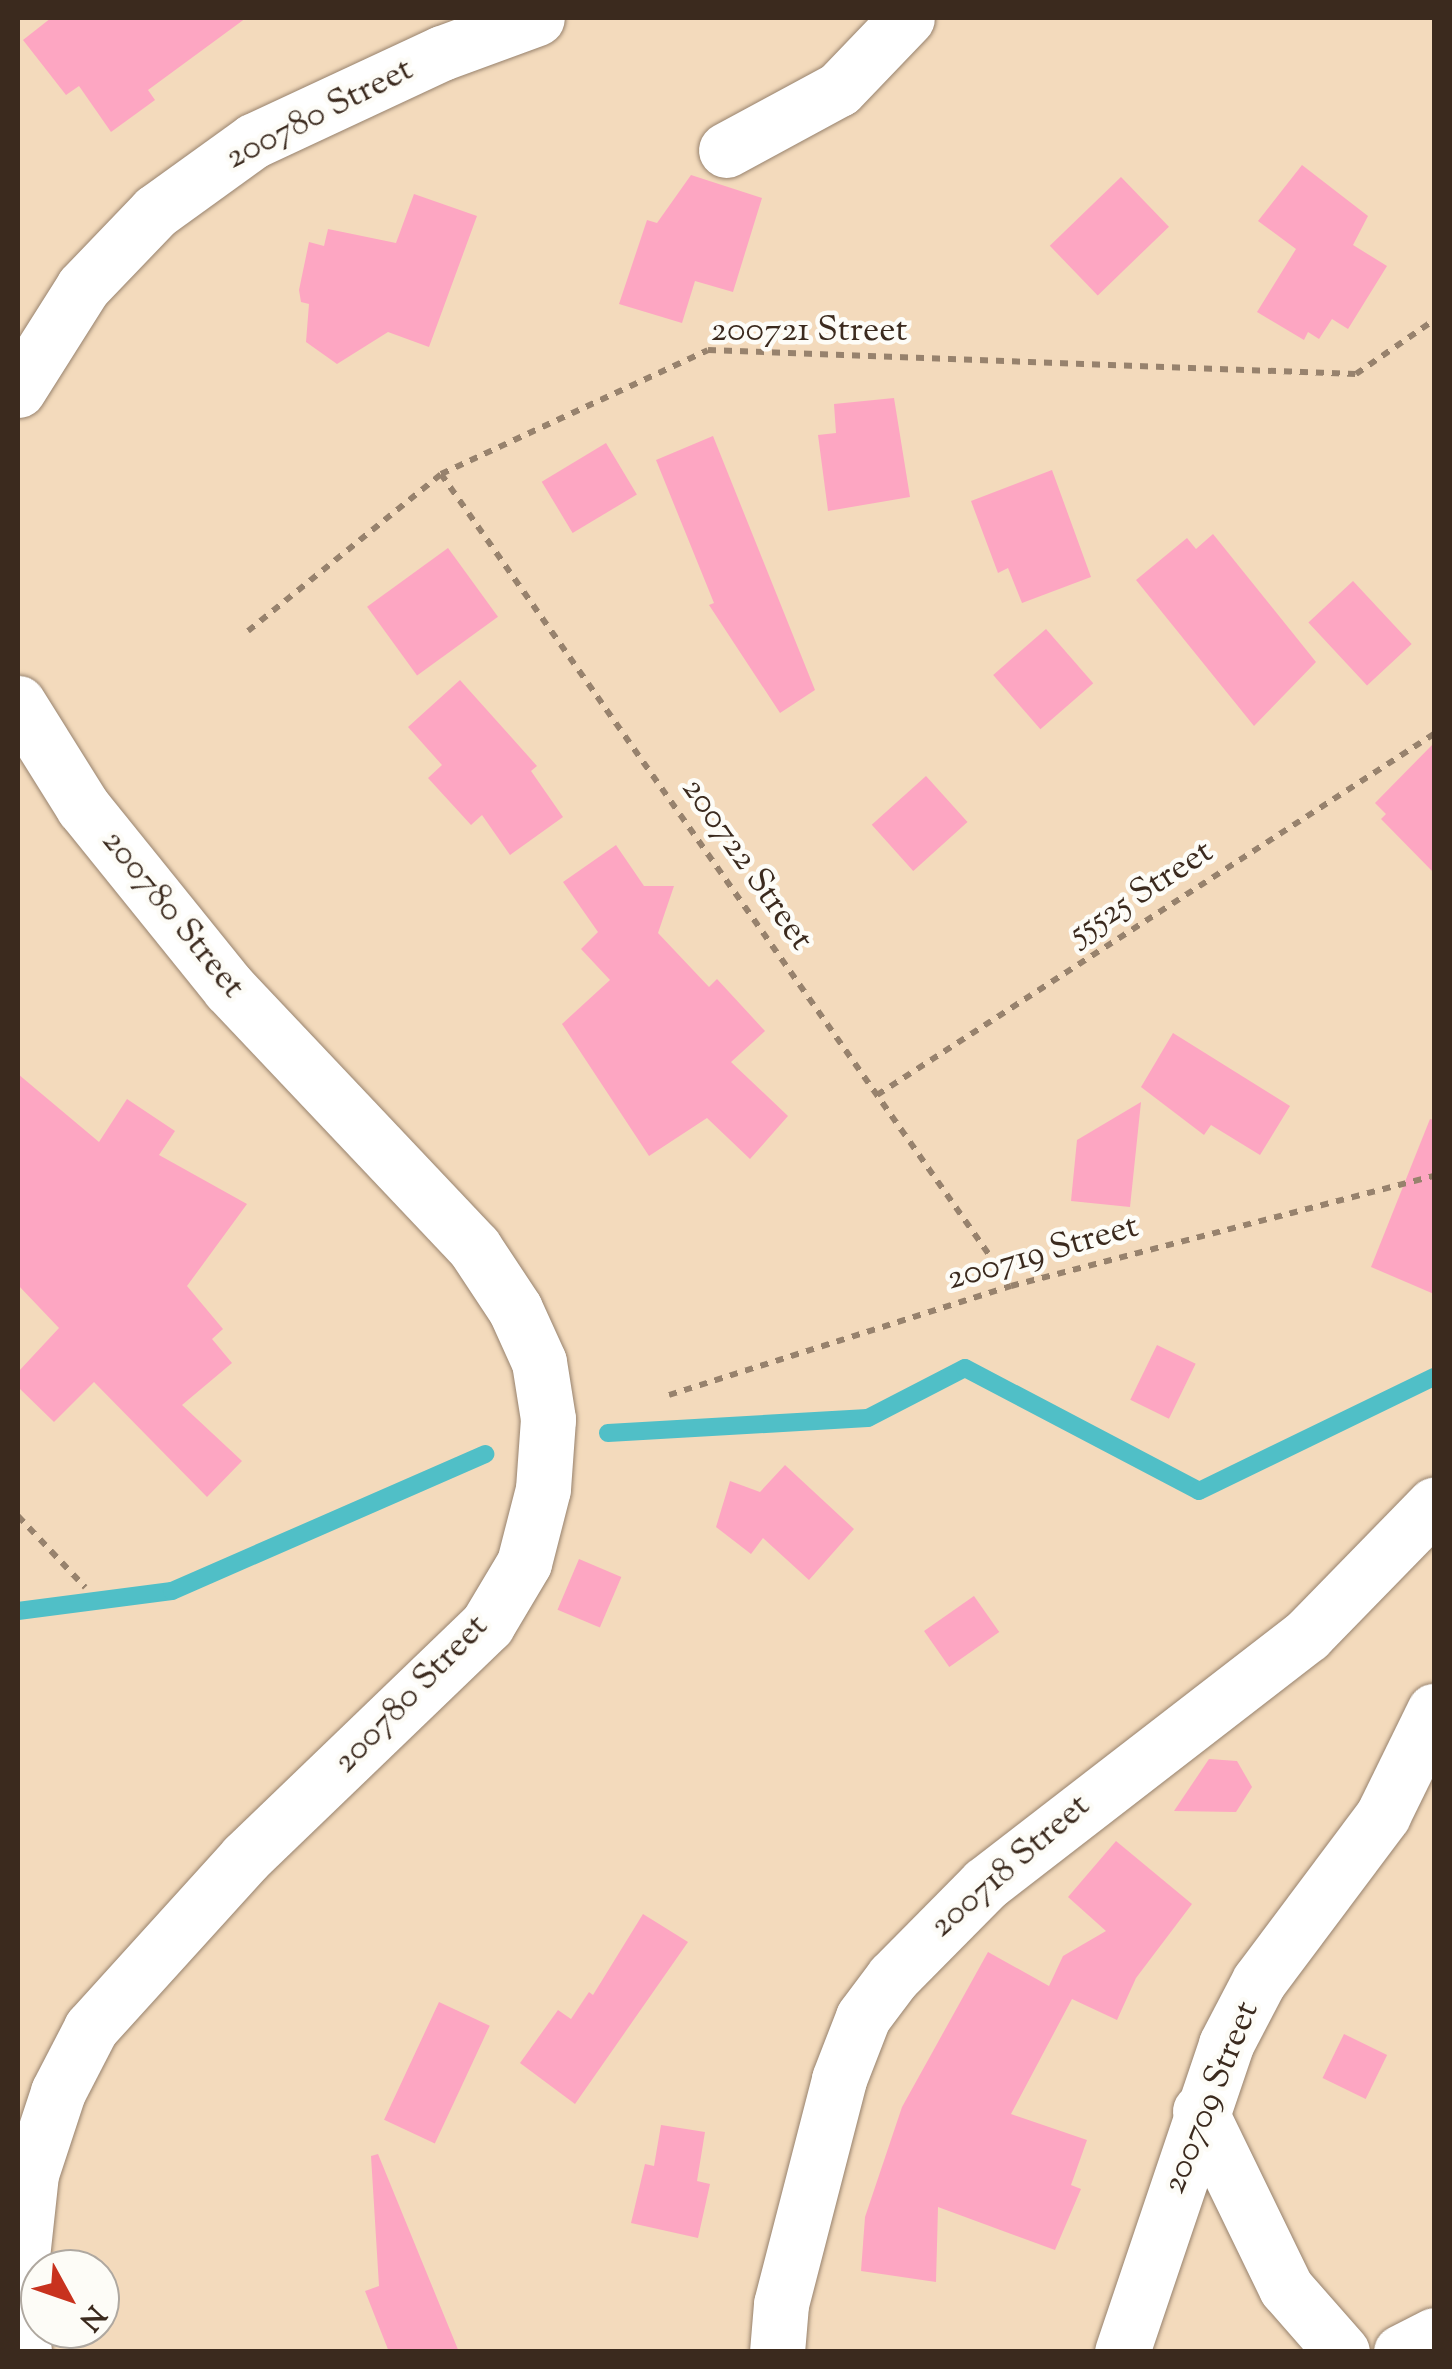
<!DOCTYPE html>
<html>
<head>
<meta charset="utf-8">
<style>
  body { margin:0 }
  #map { position:relative; width:1452px; height:2369px; overflow:hidden; background:#f3dabc; font-family:"Sorts Mill Goudy",serif }
  div>[style] { position:absolute }
  [style*='--x'] { left:calc(var(--x)*1px); top:calc(var(--y)*1px); width:calc(var(--w)*1px); rotate:calc(var(--a)*1deg) }
  .stream>* { height:18px; margin:-9px; padding:0 9px; transform-origin:9px; border-radius:9px; background:#50bfc7 }
  .building>* { inset:0; background:#fda6c2; transform-origin:0 0 }
  .path>* { height:6px; margin-top:-3px; transform-origin:0; background:repeating-linear-gradient(90deg,#97826d 0 8px,transparent 0 16px) }
  .roads { filter:drop-shadow(0 0 2px #97826d) drop-shadow(0 0 2px #97826d) }
  .minor>* { height:55px; margin:-27.5px; padding:0 27.5px; transform-origin:27.5px; border-radius:27.5px; background:#fff }
  span { translate:-50% -50%; white-space:nowrap; text-align:center; line-height:1.15; -webkit-text-stroke:9px #fdfcf7; paint-order:stroke }
  .street-label { font-size:35px; color:#3b2a1e }
  .frame { position:absolute; inset:0; border:20px solid #3b2a1e; pointer-events:none }
  .north { position:absolute; left:20px; top:2249px; width:100px; height:100px; box-sizing:border-box; background:#fdfcf7; border:2px solid #afa8a0; border-radius:50%; rotate:130deg; font-size:28px; font-weight:700; line-height:40px; text-align:center; color:#3b2a1e }
  .north::after { content:''; display:block; margin:auto; width:35px; height:45px; background:#c8321e; clip-path:polygon(50% 0,100% 100%,50% 72%,0 100%) }
</style>
</head>
<body>
<div id="map">
  <div class="stream">
    <i style="--x:608;--y:1433;--w:260;--a:-3.3"></i>
    <i style="--x:868;--y:1418;--w:109;--a:-27.3"></i>
    <i style="--x:965;--y:1368;--w:264;--a:27.7"></i>
    <i style="--x:1199;--y:1491;--w:261;--a:-25.9"></i>
    <i style="--x:18;--y:1611;--w:155;--a:-7.4"></i>
    <i style="--x:172;--y:1591;--w:342;--a:-23.6"></i>
  </div>
  <div class="building">
    <i style="clip-path:polygon(51px 18px,246px 18px,148px 90px,155px 100px,111px 132px,79px 86px,66px 95px,23px 40px)"></i>
    <i style="clip-path:polygon(1302px 165px,1368px 216px,1353px 245px,1387px 266px,1348px 329px,1332px 319px,1319px 339px,1308px 332px,1304px 340px,1257px 312px,1296px 249px,1258px 221px)"></i>
    <i style="clip-path:polygon(691px 175px,762px 198px,733px 292px,695px 281px,682px 323px,619px 304px,647px 220px,657px 223px)"></i>
    <i style="left:1121px;top:177px;width:69px;height:99px;rotate:46deg"></i>
    <i style="clip-path:polygon(414px 194px,477px 216px,429px 347px,388px 332px,337px 364px,306px 342px,309px 304px,301px 302px,299px 290px,309px 242px,324px 246px,328px 229px,396px 243px)"></i>
    <i style="clip-path:polygon(894px 398px,910px 497px,828px 511px,818px 435px,836px 433px,834px 404px)"></i>
    <i style="clip-path:polygon(713px 436px,815px 690px,780px 713px,709px 605px,714px 603px,656px 460px)"></i>
    <i style="left:606px;top:443px;width:60px;height:75px;rotate:59deg"></i>
    <i style="clip-path:polygon(1052px 470px,1091px 577px,1022px 603px,1008px 568px,998px 573px,971px 501px)"></i>
    <i style="clip-path:polygon(1213px 534px,1316px 662px,1254px 726px,1136px 580px,1187px 538px,1196px 549px)"></i>
    <i style="left:448px;top:548px;width:85px;height:100px;rotate:54deg"></i>
    <i style="left:1353px;top:581px;width:86px;height:61px;rotate:47deg"></i>
    <i style="left:1046px;top:629px;width:72px;height:70px;rotate:49deg"></i>
    <i style="clip-path:polygon(460px 680px,537px 766px,531px 771px,563px 817px,510px 855px,482px 815px,471px 825px,428px 778px,442px 765px,408px 727px)"></i>
    <i style="clip-path:polygon(1434px 743px,1434px 873px,1381px 819px,1386px 814px,1375px 803px)"></i>
    <i style="left:926px;top:776px;width:62px;height:73px;rotate:48deg"></i>
    <i style="clip-path:polygon(616px 845px,644px 886px,674px 886px,658px 933px,709px 987px,717px 979px,765px 1031px,731px 1062px,788px 1116px,750px 1159px,707px 1118px,649px 1156px,562px 1024px,610px 980px,581px 949px,598px 932px,563px 882px)"></i>
    <i style="clip-path:polygon(1173px 1033px,1290px 1106px,1260px 1155px,1211px 1125px,1204px 1135px,1141px 1087px)"></i>
    <i style="clip-path:polygon(18px 1074px,99px 1142px,127px 1099px,175px 1131px,159px 1155px,247px 1204px,187px 1286px,223px 1329px,212px 1339px,232px 1363px,182px 1405px,242px 1461px,207px 1497px,94px 1382px,54px 1422px,18px 1387px,18px 1372px,59px 1328px,18px 1285px)"></i>
    <i style="clip-path:polygon(1141px 1102px,1130px 1207px,1071px 1201px,1077px 1140px)"></i>
    <i style="clip-path:polygon(1430px 1119px,1434px 1120px,1434px 1294px,1371px 1267px)"></i>
    <i style="left:1157px;top:1345px;width:43px;height:61px;rotate:26deg"></i>
    <i style="clip-path:polygon(785px 1465px,854px 1529px,809px 1580px,763px 1538px,751px 1554px,716px 1527px,730px 1481px,760px 1492px)"></i>
    <i style="left:579px;top:1559px;width:46px;height:55px;rotate:23deg"></i>
    <i style="left:974px;top:1596px;width:44px;height:61px;rotate:55deg"></i>
    <i style="clip-path:polygon(1209px 1759px,1237px 1761px,1252px 1787px,1236px 1812px,1174px 1811px)"></i>
    <i style="clip-path:polygon(1116px 1841px,1192px 1904px,1136px 1978px,1117px 2020px,1072px 1999px,1011px 2114px,1087px 2140px,1071px 2185px,1081px 2189px,1055px 2250px,938px 2207px,936px 2282px,861px 2271px,865px 2217px,902px 2107px,988px 1952px,1049px 1986px,1063px 1956px,1106px 1931px,1068px 1897px)"></i>
    <i style="clip-path:polygon(643px 1914px,688px 1942px,575px 2104px,520px 2063px,558px 2010px,571px 2019px,589px 1992px,593px 1995px)"></i>
    <i style="left:439px;top:2002px;width:56px;height:130px;rotate:25deg"></i>
    <i style="left:1344px;top:2034px;width:48px;height:49px;rotate:26deg"></i>
    <i style="clip-path:polygon(661px 2125px,705px 2132px,697px 2181px,710px 2184px,698px 2238px,631px 2223px,645px 2164px,654px 2166px)"></i>
    <i style="clip-path:polygon(378px 2154px,459px 2352px,389px 2352px,365px 2291px,379px 2286px,371px 2156px)"></i>
  </div>
  <div class="path">
    <i style="--x:441;--y:474;--w:992;--a:54.93"></i>
    <i style="--x:248;--y:631;--w:249;--a:-39.1"></i>
    <i style="--x:441;--y:474;--w:294;--a:-24.9"></i>
    <i style="--x:708;--y:350;--w:648;--a:2.12"></i>
    <i style="--x:1356;--y:374;--w:95;--a:-34.7"></i>
    <i style="--x:877;--y:1095;--w:664;--a:-32.95"></i>
    <i style="--x:669;--y:1395;--w:359;--a:-17.7"></i>
    <i style="--x:1011;--y:1286;--w:437;--a:-14.6"></i>
    <i style="--x:18;--y:1516;--w:98;--a:46.7"></i>
  </div>
  <div class="roads">
    <div class="minor">
      <i style="--x:726;--y:150;--w:128;--a:-28.4"></i>
      <i style="--x:839;--y:89;--w:98;--a:-46.2"></i>
      <i style="--x:18;--y:390;--w:122;--a:-57.7"></i>
      <i style="--x:83;--y:287;--w:105;--a:-46.2"></i>
      <i style="--x:156;--y:211;--w:120;--a:-35.8"></i>
      <i style="--x:253;--y:141;--w:208;--a:-25"></i>
      <i style="--x:442;--y:53;--w:101;--a:-20.2"></i>
      <i style="--x:18;--y:703;--w:123;--a:58"></i>
      <i style="--x:83;--y:807;--w:233;--a:51.1"></i>
      <i style="--x:229;--y:988;--w:357;--a:46.6"></i>
      <i style="--x:474;--y:1247;--w:74;--a:56.5"></i>
      <i style="--x:515;--y:1309;--w:58;--a:65.6"></i>
      <i style="--x:539;--y:1362;--w:58;--a:81"></i>
      <i style="--x:548;--y:1419;--w:70;--a:94.1"></i>
      <i style="--x:543;--y:1489;--w:76;--a:104.4"></i>
      <i style="--x:524;--y:1563;--w:72;--a:120.8"></i>
      <i style="--x:487;--y:1625;--w:335;--a:136.1"></i>
      <i style="--x:246;--y:1857;--w:231;--a:132.2"></i>
      <i style="--x:91;--y:2028;--w:72;--a:117.3"></i>
      <i style="--x:58;--y:2092;--w:86;--a:108.2"></i>
      <i style="--x:31;--y:2174;--w:121;--a:96.2"></i>
      <i style="--x:1200;--y:2111;--w:197;--a:64.1"></i>
      <i style="--x:1286;--y:2288;--w:85;--a:48.8"></i>
      <i style="--x:18;--y:2299;--w:53;--a:83.5"></i>
      <i style="--x:777;--y:2352;--w:48;--a:-85.2"></i>
      <i style="--x:781;--y:2304;--w:232;--a:-75.5"></i>
      <i style="--x:839;--y:2079;--w:66;--a:-68.8"></i>
      <i style="--x:863;--y:2017;--w:50;--a:-53.1"></i>
      <i style="--x:893;--y:1977;--w:131;--a:-45.3"></i>
      <i style="--x:985;--y:1884;--w:407;--a:-37.7"></i>
      <i style="--x:1307;--y:1635;--w:182;--a:-45.7"></i>
      <i style="--x:1122;--y:2352;--w:325;--a:-71.3"></i>
      <i style="--x:1226;--y:2044;--w:71;--a:-62.4"></i>
      <i style="--x:1259;--y:1981;--w:207;--a:-53.2"></i>
      <i style="--x:1383;--y:1815;--w:116;--a:-63.9"></i>
      <i style="--x:1401;--y:2352;--w:37;--a:-27"></i>
    </div>
  </div>
  <div class="street-label">
    <span style="left:320px;top:115px;rotate:-27deg">200780 Street</span>
    <span style="left:809px;top:332px">200721 Street</span>
    <span style="left:746px;top:865px;rotate:55deg">200722 Street</span>
    <span style="left:1142px;top:894px;rotate:-33deg">55525 Street</span>
    <span style="left:172px;top:915px;rotate:51deg">200780 Street</span>
    <span style="left:1043px;top:1254px;rotate:-16deg">200719 Street</span>
    <span style="left:412px;top:1695px;rotate:-46deg">200780 Street</span>
    <span style="left:1011px;top:1867px;rotate:-41deg">200718 Street</span>
    <span style="left:1212px;top:2098px;rotate:-68deg">200709 Street</span>
  </div>
  <div class="frame"></div>
  <div class="north">N</div>
</div>
</body>
</html>
